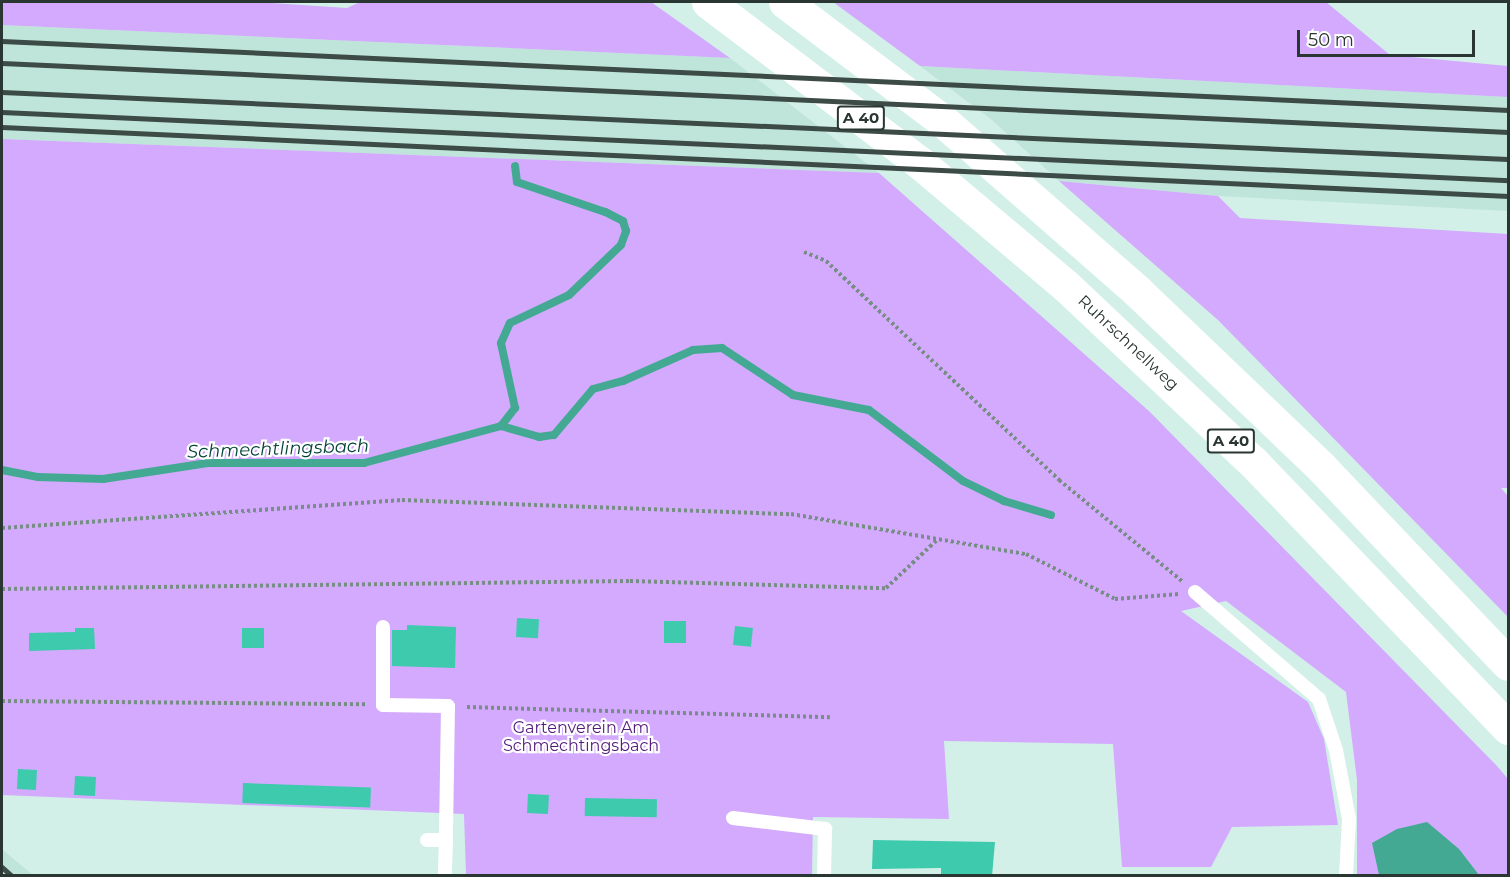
<!DOCTYPE html>
<html>
<head>
<meta charset="utf-8">
<style>
  body { margin:0 }
  #map { position:relative; width:1510px; height:877px; overflow:hidden; background:#d3f0e8; font-family:Montserrat,sans-serif }
  div>[style] { position:absolute }
  [style*='--x'] { left:calc(var(--x)*1px); top:calc(var(--y)*1px); width:calc(var(--w)*1px); rotate:calc(var(--a)*1deg) }
  .built>* { inset:0; background:#bfe4d9 }
  .green>* { inset:0; background:#d3aafd }
  .water>* { inset:0; background:#43a992 }
  .stream>* { height:8px; margin:-4px; padding:0 4px; transform-origin:4px; border-radius:4px; background:#43a992 }
  .building>* { inset:0; background:#3dcaad; transform-origin:0 0 }
  .path>* { height:4px; margin-top:-2px; transform-origin:0; background:repeating-linear-gradient(90deg,#798d87 0 3px,transparent 0 6px) }
  .lane>* { height:14px; margin:-7px; padding:0 7px; transform-origin:7px; border-radius:7px; background:#fff }
  .highway>* { height:33px; margin:-16.5px; padding:0 16.5px; transform-origin:16.5px; border-radius:16.5px; background:#fff }
  .rail>* { height:4.5px; margin:-2.25px; padding:0 2.25px; transform-origin:2.25px; border-radius:2.25px; background:#3d4b46 }
  span { translate:-50% -50%; white-space:nowrap; text-align:center; line-height:1.15; -webkit-text-stroke:4.5px #fff; paint-order:stroke }
  .shield-label span { padding:2px 4px; background:#fff; border:2px solid; border-radius:4px; -webkit-text-stroke-width:0 }
  .shield-label { font-size:15px; color:#2a3632; font-weight:700 }
  .street-label { font-size:16px; color:#2a3632 }
  .park-label { font-size:16px; color:#531a7c }
  .water-label { font-size:18px; color:#044337; font-style:italic }
  .frame { position:absolute; inset:0; border:3px solid #2a3632; pointer-events:none }
  .scale { position:absolute; left:1297px; top:30px; width:178px; height:27px; box-sizing:border-box; border:3px solid #2a3632; border-top:0; padding-left:8px; font-size:18px; line-height:21px; white-space:nowrap; color:#2a3632; -webkit-text-stroke:4px #fff; paint-order:stroke }
</style>
</head>
<body>
<div id="map">
  <div class="built">
    <i style="clip-path:polygon(2px 25px,730px 58px,879px 173px,2px 139px)"></i>
    <i style="clip-path:polygon(920px 66px,1508px 97px,1508px 211px,1218px 196px,1059px 181px,992px 120px)"></i>
    <i style="clip-path:polygon(2px 849px,16px 861px,33px 875px,2px 875px)"></i>
  </div>
  <div class="green">
    <i style="clip-path:polygon(2px 2px,257px 2px,347px 8px,360px 2px,651px 2px,730px 58px,2px 25px)"></i>
    <i style="clip-path:polygon(833px 2px,1326px 2px,1390px 55px,1508px 66px,1508px 97px,920px 66px)"></i>
    <i style="clip-path:polygon(2px 139px,879px 173px,1150px 412px,1497px 766px,1508px 779px,1508px 875px,1357px 875px,1357px 780px,1346px 692px,1226px 601px,1181px 611px,1308px 702px,1324px 739px,1338px 825px,1232px 827px,1211px 867px,1122px 867px,1113px 744px,944px 741px,949px 819px,813px 817px,812px 876px,466px 875px,464px 814px,2px 795px)"></i>
    <i style="clip-path:polygon(1059px 181px,1218px 196px,1240px 218px,1508px 234px,1508px 488px,1501px 488px,1508px 496px,1508px 617px,1218px 320px)"></i>
  </div>
  <div class="water">
    <i style="clip-path:polygon(1427px 822px,1459px 849px,1479px 875px,1379px 875px,1372px 843px,1397px 829px)"></i>
  </div>
  <div class="stream">
    <i style="--x:501;--y:426;--w:23;--a:-52"></i>
    <i style="--x:515;--y:408;--w:66;--a:-102.2"></i>
    <i style="--x:501;--y:343;--w:22;--a:-66"></i>
    <i style="--x:510;--y:323;--w:65;--a:-25.4"></i>
    <i style="--x:569;--y:295;--w:72;--a:-43.9"></i>
    <i style="--x:621;--y:245;--w:15;--a:-70"></i>
    <i style="--x:626;--y:231;--w:10;--a:-107"></i>
    <i style="--x:623;--y:221;--w:20;--a:-153"></i>
    <i style="--x:605;--y:212;--w:93;--a:-161.2"></i>
    <i style="--x:517;--y:182;--w:16;--a:-97"></i>
    <i style="--x:2;--y:470;--w:37;--a:11"></i>
    <i style="--x:38;--y:477;--w:65;--a:1.8"></i>
    <i style="--x:103;--y:479;--w:106;--a:-8.7"></i>
    <i style="--x:208;--y:463;--w:156;--a:0"></i>
    <i style="--x:364;--y:463;--w:142;--a:-15.1"></i>
    <i style="--x:501;--y:426;--w:40;--a:16"></i>
    <i style="--x:539;--y:437;--w:15;--a:-8"></i>
    <i style="--x:554;--y:435;--w:60;--a:-49.7"></i>
    <i style="--x:593;--y:389;--w:31;--a:-15"></i>
    <i style="--x:623;--y:381;--w:77;--a:-23.9"></i>
    <i style="--x:693;--y:350;--w:29;--a:-4"></i>
    <i style="--x:722;--y:348;--w:85;--a:33.5"></i>
    <i style="--x:793;--y:395;--w:77;--a:11.2"></i>
    <i style="--x:869;--y:410;--w:118;--a:37.1"></i>
    <i style="--x:963;--y:481;--w:46;--a:26"></i>
    <i style="--x:1004;--y:501;--w:49;--a:16.6"></i>
  </div>
  <div class="building">
    <i style="left:517px;top:618px;width:22px;height:19px;rotate:3deg"></i>
    <i style="left:686px;top:621px;width:22px;height:22px;rotate:90deg"></i>
    <i style="clip-path:polygon(407px 625px,456px 627px,455px 668px,392px 666px,392px 630px,407px 630px)"></i>
    <i style="left:735px;top:626px;width:18px;height:19px;rotate:6deg"></i>
    <i style="clip-path:polygon(75px 628px,94px 628px,95px 649px,29px 651px,29px 633px,75px 632px)"></i>
    <i style="left:242px;top:628px;width:22px;height:20px"></i>
    <i style="left:18px;top:769px;width:19px;height:20px;rotate:3deg"></i>
    <i style="left:75px;top:776px;width:21px;height:19px;rotate:3deg"></i>
    <i style="left:243px;top:783px;width:128px;height:20px;rotate:2deg"></i>
    <i style="left:528px;top:794px;width:21px;height:19px;rotate:3deg"></i>
    <i style="left:585px;top:798px;width:72px;height:18px;rotate:1deg"></i>
    <i style="clip-path:polygon(873px 840px,995px 842px,992px 876px,941px 876px,941px 868px,872px 869px)"></i>
  </div>
  <div class="path">
    <i style="--x:804;--y:252;--w:24;--a:22"></i>
    <i style="--x:826;--y:261;--w:320;--a:43.2"></i>
    <i style="--x:1059;--y:480;--w:161;--a:39.4"></i>
    <i style="--x:2;--y:528;--w:401;--a:-4"></i>
    <i style="--x:402;--y:500;--w:389;--a:2.1"></i>
    <i style="--x:791;--y:514;--w:238;--a:9.7"></i>
    <i style="--x:1026;--y:554;--w:100;--a:26.8"></i>
    <i style="--x:1115;--y:599;--w:65;--a:-4.4"></i>
    <i style="--x:2;--y:589;--w:628;--a:-0.73"></i>
    <i style="--x:630;--y:581;--w:256;--a:1.6"></i>
    <i style="--x:886;--y:588;--w:71;--a:-43.3"></i>
    <i style="--x:2;--y:701;--w:365;--a:0.5"></i>
    <i style="--x:467;--y:707;--w:363;--a:1.6"></i>
  </div>
  <div class="lane">
    <i style="--x:1195;--y:592;--w:164;--a:40.8"></i>
    <i style="--x:1319;--y:699;--w:54;--a:71.6"></i>
    <i style="--x:1336;--y:750;--w:70;--a:79.3"></i>
    <i style="--x:1349;--y:819;--w:57;--a:93"></i>
    <i style="--x:383;--y:627;--w:78;--a:90"></i>
    <i style="--x:383;--y:705;--w:65;--a:0.9"></i>
    <i style="--x:448;--y:706;--w:134;--a:90.9"></i>
    <i style="--x:733;--y:818;--w:93;--a:6.8"></i>
    <i style="--x:825;--y:829;--w:47;--a:91.2"></i>
    <i style="--x:427;--y:840;--w:19;--a:0"></i>
    <i style="--x:446;--y:840;--w:36;--a:92"></i>
  </div>
  <div class="highway">
    <i style="--x:708;--y:2;--w:266;--a:37.2"></i>
    <i style="--x:920;--y:163;--w:191;--a:40.1"></i>
    <i style="--x:1066;--y:286;--w:255;--a:43.3"></i>
    <i style="--x:1252;--y:461;--w:370;--a:46.2"></i>
    <i style="--x:785;--y:2;--w:198;--a:37"></i>
    <i style="--x:943;--y:121;--w:257;--a:41.2"></i>
    <i style="--x:1136;--y:290;--w:257;--a:43.7"></i>
    <i style="--x:1322;--y:468;--w:270;--a:46.5"></i>
  </div>
  <div class="rail">
    <i style="--x:2;--y:41;--w:1508;--a:2.62"></i>
    <i style="--x:2;--y:63;--w:1508;--a:2.62"></i>
    <i style="--x:2;--y:92;--w:1507;--a:2.55"></i>
    <i style="--x:2;--y:112;--w:1508;--a:2.59"></i>
    <i style="--x:2;--y:127;--w:1508;--a:2.62"></i>
    <i style="--x:2;--y:867;--w:13;--a:42"></i>
  </div>
  <div class="shield-label">
    <span style="left:861px;top:118px">A 40</span>
    <span style="left:1231px;top:441px">A 40</span>
  </div>
  <div class="street-label">
    <span style="left:1128px;top:343px;rotate:43deg">Ruhrschnellweg</span>
  </div>
  <div class="park-label">
    <span style="left:581px;top:737px">Gartenverein Am<br>Schmechtingsbach</span>
  </div>
  <div class="water-label">
    <span style="left:278px;top:449px;rotate:-2deg">Schmechtlingsbach</span>
  </div>
  <div class="frame"></div>
  <div class="scale">50 m</div>
</div>
</body>
</html>
